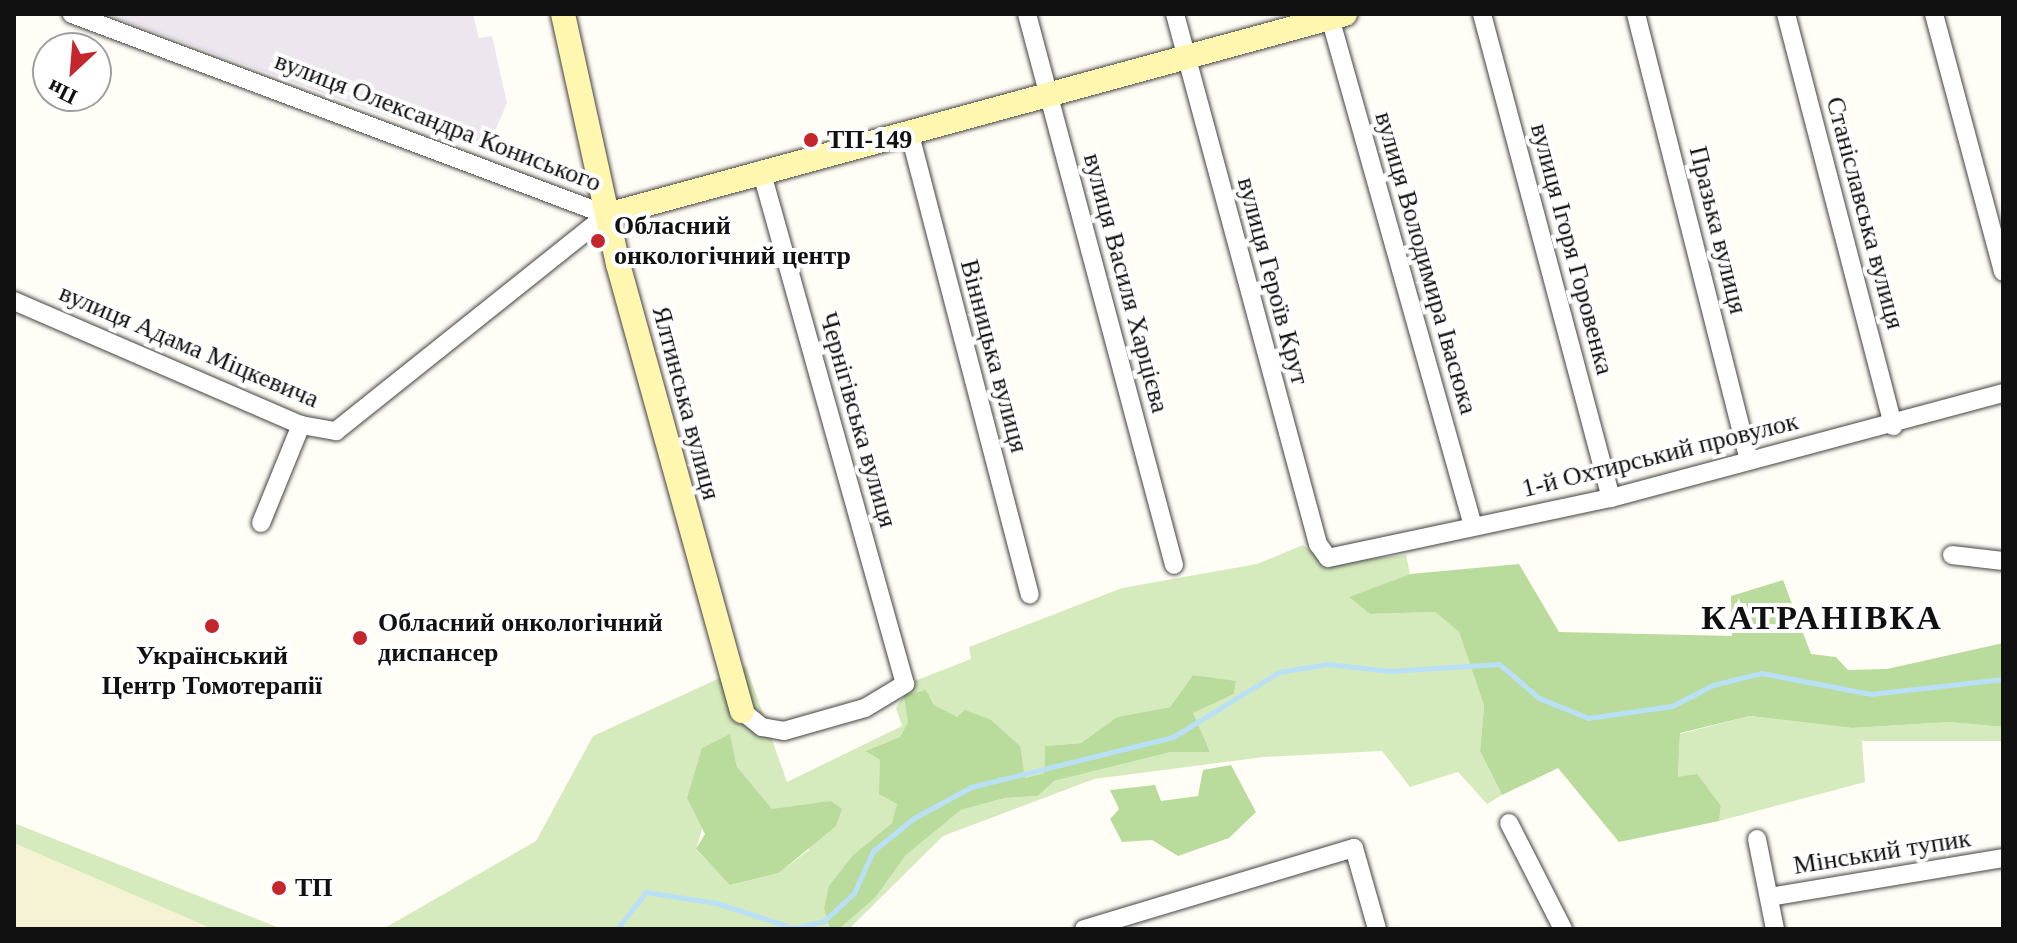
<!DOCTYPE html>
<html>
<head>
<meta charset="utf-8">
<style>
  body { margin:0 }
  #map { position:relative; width:2017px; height:943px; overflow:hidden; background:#fffdf5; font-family:"Times New Roman",serif }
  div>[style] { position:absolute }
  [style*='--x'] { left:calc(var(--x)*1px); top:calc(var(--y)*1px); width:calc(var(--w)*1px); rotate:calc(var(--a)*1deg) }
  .industrial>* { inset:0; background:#eee6ef }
  .farmland>* { inset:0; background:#f6f3d4 }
  .green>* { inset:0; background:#d5ebbd }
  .forest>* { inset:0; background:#b9dc9c }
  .stream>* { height:5px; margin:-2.5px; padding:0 2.5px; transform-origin:2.5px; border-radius:2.5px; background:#b9e0f7 }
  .roads { filter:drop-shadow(0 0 2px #444) drop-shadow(0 0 2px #444) }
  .street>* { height:18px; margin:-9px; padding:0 9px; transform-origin:9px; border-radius:9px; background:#fff }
  .secondary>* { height:24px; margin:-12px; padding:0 12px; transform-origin:12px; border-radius:12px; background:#fff6b0 }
  .dots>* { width:22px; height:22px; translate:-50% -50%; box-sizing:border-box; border:4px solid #fff; border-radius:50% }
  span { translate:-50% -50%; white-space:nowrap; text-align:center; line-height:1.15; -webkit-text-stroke:8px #fff; paint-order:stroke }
  .street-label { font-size:26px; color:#111 }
  .poi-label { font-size:26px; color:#111; font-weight:700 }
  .left { translate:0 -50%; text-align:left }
  .district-label { font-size:34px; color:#111; font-weight:700; letter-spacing:2px }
  .frame { position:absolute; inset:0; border:16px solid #111; pointer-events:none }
  .north { position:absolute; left:32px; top:32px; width:80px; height:80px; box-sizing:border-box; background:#fff; border:2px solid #a0a0a0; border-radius:50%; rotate:206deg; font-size:22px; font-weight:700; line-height:32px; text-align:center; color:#111 }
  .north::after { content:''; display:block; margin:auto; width:28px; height:36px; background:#c4262e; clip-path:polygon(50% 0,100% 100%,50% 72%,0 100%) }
</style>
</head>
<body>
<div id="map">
  <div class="industrial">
    <i style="clip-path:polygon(105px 14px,473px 14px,479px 38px,492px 36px,507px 103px,486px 152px)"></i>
  </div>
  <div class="farmland">
    <i style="clip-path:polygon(14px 843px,180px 913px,213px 929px,14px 929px)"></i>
  </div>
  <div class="green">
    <i style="clip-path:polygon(evenodd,1303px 545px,1326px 563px,1406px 555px,1410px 574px,1350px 597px,1370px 614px,1435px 612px,1459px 632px,1484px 706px,1480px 751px,1502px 795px,1487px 804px,1458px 772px,1410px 787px,1382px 751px,1264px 757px,1094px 779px,943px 836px,849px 929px,839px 929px,875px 898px,906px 855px,961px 810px,1005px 798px,1038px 796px,1054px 781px,1171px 752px,1210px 752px,1192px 713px,1234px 694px,1236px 682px,1193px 675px,1170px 707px,1117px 717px,1081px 743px,1045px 746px,1044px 773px,1025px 778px,957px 718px,934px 705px,926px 691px,900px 737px,865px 751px,880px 760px,898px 803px,892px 823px,853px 855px,824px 909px,830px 929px,383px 929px,536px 841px,593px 736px,746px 666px,787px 782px,902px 726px,896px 708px,912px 682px,971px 659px,969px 647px,1122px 588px,1257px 564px,1303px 545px,730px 735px,737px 767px,759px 797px,772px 810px,801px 807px,809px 850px,779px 873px,731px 885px,696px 850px,730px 735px)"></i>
    <i style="clip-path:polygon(1750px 716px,1852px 728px,1950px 722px,2003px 727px,2003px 741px,1862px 741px,1865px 782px,1719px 821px,1721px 806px,1678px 777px,1680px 734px)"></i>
    <i style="clip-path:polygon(14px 823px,282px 929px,213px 929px,14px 843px)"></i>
  </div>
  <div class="forest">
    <i style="clip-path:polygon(1519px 564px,1559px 632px,1732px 636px,1731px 596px,1783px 580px,1811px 654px,1836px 657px,1848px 670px,1887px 669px,2003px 643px,2003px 727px,1950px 722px,1852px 728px,1750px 716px,1680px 733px,1678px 777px,1697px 774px,1721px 806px,1719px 821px,1619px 842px,1558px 768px,1502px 795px,1480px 751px,1484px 706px,1459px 632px,1435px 612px,1370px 614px,1349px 597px,1410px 574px)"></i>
    <i style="clip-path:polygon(1193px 675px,1236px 681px,1234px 694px,1193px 713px,1210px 752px,1171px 752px,1054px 781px,1038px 796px,1005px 798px,961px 810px,906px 855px,875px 898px,839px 929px,830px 929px,824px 909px,829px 886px,853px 855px,892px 823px,897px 804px,879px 794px,880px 760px,865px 751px,900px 737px,908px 722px,904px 696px,926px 690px,934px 705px,957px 717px,965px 710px,991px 720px,1020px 746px,1025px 778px,1044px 773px,1045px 746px,1081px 743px,1117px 717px,1170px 707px)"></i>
    <i style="clip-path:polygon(730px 734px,737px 767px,772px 809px,831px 801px,842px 809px,836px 826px,779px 873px,730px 885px,696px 849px,705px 834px,687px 798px,702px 748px)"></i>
    <i style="clip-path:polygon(1231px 765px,1256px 812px,1229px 838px,1178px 856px,1152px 840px,1122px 842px,1110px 819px,1119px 809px,1110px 790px,1155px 785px,1161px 801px,1198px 796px,1203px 770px)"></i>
  </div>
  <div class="stream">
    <i style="--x:617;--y:929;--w:47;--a:-51.9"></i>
    <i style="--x:646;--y:892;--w:71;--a:8.9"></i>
    <i style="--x:716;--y:903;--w:82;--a:17.8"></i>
    <i style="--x:794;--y:928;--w:31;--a:-13"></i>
    <i style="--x:824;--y:921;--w:41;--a:-43"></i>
    <i style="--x:854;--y:893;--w:46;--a:-65.7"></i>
    <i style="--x:873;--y:851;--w:53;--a:-38.8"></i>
    <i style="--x:914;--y:818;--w:65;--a:-28.5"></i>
    <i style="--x:971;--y:787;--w:208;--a:-13.9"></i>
    <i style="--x:1173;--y:737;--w:124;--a:-31.5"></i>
    <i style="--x:1279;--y:672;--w:49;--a:-9.5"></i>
    <i style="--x:1327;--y:664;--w:63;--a:6.3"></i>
    <i style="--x:1390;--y:671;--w:109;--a:-3.7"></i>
    <i style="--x:1499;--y:664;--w:52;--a:40.4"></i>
    <i style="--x:1539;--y:698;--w:53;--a:22.2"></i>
    <i style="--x:1588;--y:718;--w:85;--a:-8.1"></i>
    <i style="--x:1672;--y:706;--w:46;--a:-27.1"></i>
    <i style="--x:1713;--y:685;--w:49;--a:-14"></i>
    <i style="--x:1761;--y:673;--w:112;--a:10.8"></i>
    <i style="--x:1871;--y:694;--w:133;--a:-6.5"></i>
  </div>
  <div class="roads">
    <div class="street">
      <i style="--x:1027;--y:14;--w:570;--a:75.06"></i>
      <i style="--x:1175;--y:14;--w:549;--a:74.9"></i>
      <i style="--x:1318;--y:544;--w:17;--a:54"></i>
      <i style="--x:1328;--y:558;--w:289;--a:-12"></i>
      <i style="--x:1611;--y:498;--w:406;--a:-15"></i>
      <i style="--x:1329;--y:14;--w:532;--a:74.29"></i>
      <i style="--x:1482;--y:14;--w:501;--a:75.08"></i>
      <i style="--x:1636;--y:14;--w:459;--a:75.8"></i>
      <i style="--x:1786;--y:14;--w:426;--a:75.4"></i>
      <i style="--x:1934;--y:14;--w:267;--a:75"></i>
      <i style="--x:909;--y:131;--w:479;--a:75.4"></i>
      <i style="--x:14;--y:301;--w:313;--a:23.4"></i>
      <i style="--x:301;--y:425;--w:36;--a:10"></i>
      <i style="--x:336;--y:431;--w:347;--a:-38.6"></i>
      <i style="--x:607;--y:215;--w:572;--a:-159.41"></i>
      <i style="--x:261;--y:523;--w:106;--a:-67.8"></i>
      <i style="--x:1952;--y:555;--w:51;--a:6.7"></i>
      <i style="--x:742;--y:711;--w:26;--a:39"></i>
      <i style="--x:762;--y:727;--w:22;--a:10"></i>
      <i style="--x:784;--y:731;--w:84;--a:-15.9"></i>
      <i style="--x:865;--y:708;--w:47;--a:-31"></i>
      <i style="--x:905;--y:684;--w:534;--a:-105.65"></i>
      <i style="--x:1509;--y:823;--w:119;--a:63"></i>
      <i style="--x:1757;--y:839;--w:92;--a:78.7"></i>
      <i style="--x:1770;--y:897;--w:236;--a:-9.5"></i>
      <i style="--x:1084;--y:929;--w:282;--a:-16.7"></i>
      <i style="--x:1354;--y:848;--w:84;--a:74.1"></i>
    </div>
    <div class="secondary">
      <i style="--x:563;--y:14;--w:256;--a:77.6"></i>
      <i style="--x:618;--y:264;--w:464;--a:74.5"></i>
      <i style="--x:607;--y:215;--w:765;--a:-15.24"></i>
    </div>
  </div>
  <div class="dots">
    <i style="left:811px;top:140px;background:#c4262e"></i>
    <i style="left:598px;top:241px;background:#c4262e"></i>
    <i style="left:212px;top:626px;background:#c4262e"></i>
    <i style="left:360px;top:638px;background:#c4262e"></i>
    <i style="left:279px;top:888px;background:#c4262e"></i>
  </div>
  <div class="street-label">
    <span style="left:438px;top:122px;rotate:21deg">вулиця Олександра Кониського</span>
    <span style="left:1865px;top:213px;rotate:75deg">Станіславська вулиця</span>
    <span style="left:1718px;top:230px;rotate:76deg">Празька вулиця</span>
    <span style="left:1572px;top:249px;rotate:75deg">вулиця Ігоря Горовенка</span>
    <span style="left:1426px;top:263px;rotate:74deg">вулиця Володимира Івасюка</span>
    <span style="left:1273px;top:281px;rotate:75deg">вулиця Героїв Крут</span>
    <span style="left:1126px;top:283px;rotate:75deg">вулиця Василя Харцієва</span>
    <span style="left:189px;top:346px;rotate:23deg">вулиця Адама Міцкевича</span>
    <span style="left:994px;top:356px;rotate:75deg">Вінницька вулиця</span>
    <span style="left:686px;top:403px;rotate:75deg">Ялтинська вулиця</span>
    <span style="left:858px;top:420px;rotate:74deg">Чернігівська вулиця</span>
    <span style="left:1660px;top:455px;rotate:-14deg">1-й Охтирський провулок</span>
    <span style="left:1882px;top:852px;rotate:-9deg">Мінський тупик</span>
  </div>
  <div class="poi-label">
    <span class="left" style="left:827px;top:140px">ТП-149</span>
    <span class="left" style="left:614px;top:241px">Обласний<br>онкологічний центр</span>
    <span class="left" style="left:378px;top:638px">Обласний онкологічний<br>диспансер</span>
    <span style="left:212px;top:671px">Український<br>Центр Томотерапії</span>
    <span class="left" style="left:295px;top:888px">ТП</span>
  </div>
  <div class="district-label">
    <span style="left:1822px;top:618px">КАТРАНІВКА</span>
  </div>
  <div class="frame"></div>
  <div class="north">Пн</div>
</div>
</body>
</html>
